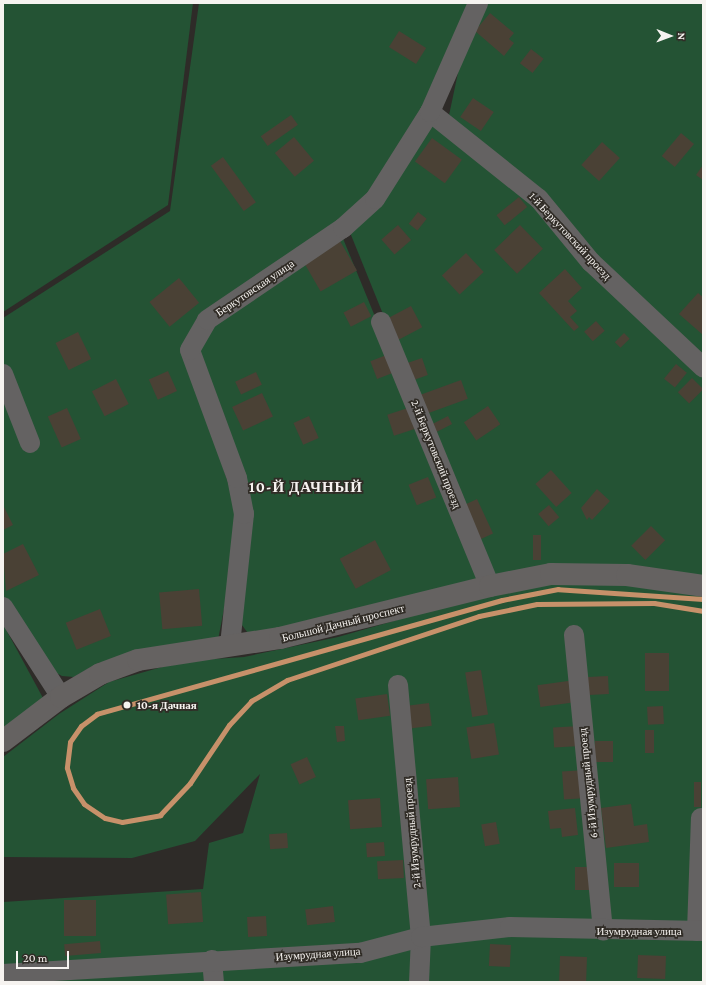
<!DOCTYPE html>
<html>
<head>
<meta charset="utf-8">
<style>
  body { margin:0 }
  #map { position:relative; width:706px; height:985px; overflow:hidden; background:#2e2b28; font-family:"Crimson Pro",serif }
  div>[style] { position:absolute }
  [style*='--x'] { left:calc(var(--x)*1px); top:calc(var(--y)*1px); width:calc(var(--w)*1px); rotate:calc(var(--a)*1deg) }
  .green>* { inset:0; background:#245334 }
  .building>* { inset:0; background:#4a4135; transform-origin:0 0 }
  .minor>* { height:20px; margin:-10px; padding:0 10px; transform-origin:10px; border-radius:10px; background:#646262 }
  .major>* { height:22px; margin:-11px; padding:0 11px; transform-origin:11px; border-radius:11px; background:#656261 }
  .tram-1>* { height:5px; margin:-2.5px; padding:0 2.5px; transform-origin:2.5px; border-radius:2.5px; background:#c7916a }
  .dots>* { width:11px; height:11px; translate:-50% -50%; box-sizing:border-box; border:2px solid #302c26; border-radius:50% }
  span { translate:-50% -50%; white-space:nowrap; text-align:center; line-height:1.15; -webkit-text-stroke:3.5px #302c26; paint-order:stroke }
  .street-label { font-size:11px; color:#f6f3f0 }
  .stop-label { font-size:11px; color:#f6f3f0; font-weight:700 }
  .left { translate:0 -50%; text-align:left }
  .district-label { font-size:15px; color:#f6f3f0; font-weight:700; letter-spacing:1px }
  .frame { position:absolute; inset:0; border:4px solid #f6f3f0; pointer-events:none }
  .north { position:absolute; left:650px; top:16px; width:40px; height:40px; -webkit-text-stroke:3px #302c26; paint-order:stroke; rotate:91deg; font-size:11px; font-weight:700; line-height:16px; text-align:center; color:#f6f3f0 }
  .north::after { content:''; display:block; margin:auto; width:14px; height:18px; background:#f6f3f0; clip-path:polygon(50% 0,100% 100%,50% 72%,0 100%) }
  .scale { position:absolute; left:16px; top:951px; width:53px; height:18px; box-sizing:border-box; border:2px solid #f6f3f0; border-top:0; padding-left:5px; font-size:12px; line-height:14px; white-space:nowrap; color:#f6f3f0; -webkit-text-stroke:3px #302c26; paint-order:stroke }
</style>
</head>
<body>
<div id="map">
  <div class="green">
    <i style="clip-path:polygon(3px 3px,193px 3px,168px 205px,3px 312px)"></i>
    <i style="clip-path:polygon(199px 3px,469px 3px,442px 74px,372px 196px,184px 352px,238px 512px,235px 552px,218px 640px,98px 663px,74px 677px,62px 676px,51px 670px,3px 598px,3px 318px,170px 211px)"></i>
    <i style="clip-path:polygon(483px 3px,703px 3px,703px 361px,448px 120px,462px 54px)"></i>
    <i style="clip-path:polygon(433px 122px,533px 206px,703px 375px,703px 579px,490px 579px,349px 230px)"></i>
    <i style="clip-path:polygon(342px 236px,483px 580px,250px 636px,239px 621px,251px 514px,199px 352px,211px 325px)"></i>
    <i style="clip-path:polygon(552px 582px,627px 583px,703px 593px,703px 982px,3px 982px,3px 902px,203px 889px,209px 843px,243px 833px,260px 774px,195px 841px,132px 858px,3px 857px,3px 757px,59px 714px,109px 682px,183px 661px,244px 657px,338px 637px,491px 593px)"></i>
    <i style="clip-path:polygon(3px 624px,43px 698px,3px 728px)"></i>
  </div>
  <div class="building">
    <i style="clip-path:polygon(490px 13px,514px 33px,509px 39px,514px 43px,504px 56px,475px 31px)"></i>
    <i style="left:399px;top:31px;width:32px;height:19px;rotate:32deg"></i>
    <i style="left:531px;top:49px;width:16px;height:18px;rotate:38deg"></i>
    <i style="left:473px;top:98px;width:25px;height:23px;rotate:34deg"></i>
    <i style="left:291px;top:115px;width:12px;height:37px;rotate:55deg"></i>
    <i style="left:681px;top:133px;width:17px;height:30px;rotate:40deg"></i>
    <i style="left:294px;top:137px;width:31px;height:25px;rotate:50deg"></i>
    <i style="left:432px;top:138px;width:37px;height:29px;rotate:36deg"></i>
    <i style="left:602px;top:142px;width:24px;height:31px;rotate:42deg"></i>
    <i style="left:223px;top:157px;width:56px;height:15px;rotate:54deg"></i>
    <i style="clip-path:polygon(703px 165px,703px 180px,696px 175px)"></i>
    <i style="left:519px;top:197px;width:13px;height:29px;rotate:51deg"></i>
    <i style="left:418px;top:212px;width:11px;height:15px;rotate:38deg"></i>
    <i style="left:398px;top:225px;width:20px;height:22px;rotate:49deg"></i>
    <i style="left:520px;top:225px;width:33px;height:36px;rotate:46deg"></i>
    <i style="left:340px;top:241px;width:34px;height:42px;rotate:60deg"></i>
    <i style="left:466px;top:253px;width:26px;height:33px;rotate:47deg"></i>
    <i style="clip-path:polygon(565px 269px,582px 288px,568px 301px,577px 311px,570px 317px,579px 327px,574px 331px,539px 293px)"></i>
    <i style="left:179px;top:278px;width:32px;height:38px;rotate:51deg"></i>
    <i style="clip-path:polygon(698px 293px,703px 297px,703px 335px,679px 314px)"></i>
    <i style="left:364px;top:302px;width:16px;height:23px;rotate:63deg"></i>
    <i style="left:411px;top:306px;width:24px;height:30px;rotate:62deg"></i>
    <i style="left:596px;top:321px;width:13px;height:16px;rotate:48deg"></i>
    <i style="left:78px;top:332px;width:30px;height:25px;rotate:64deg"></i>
    <i style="left:624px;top:333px;width:8px;height:13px;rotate:45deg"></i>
    <i style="left:389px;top:354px;width:19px;height:20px;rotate:69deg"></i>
    <i style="left:422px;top:358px;width:18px;height:18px;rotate:71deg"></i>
    <i style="left:676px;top:364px;width:14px;height:19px;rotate:39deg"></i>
    <i style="left:168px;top:371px;width:22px;height:21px;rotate:66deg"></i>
    <i style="left:256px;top:372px;width:14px;height:23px;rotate:65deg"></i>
    <i style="left:692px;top:378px;width:16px;height:20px;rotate:45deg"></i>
    <i style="left:116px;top:379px;width:28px;height:27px;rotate:63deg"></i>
    <i style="left:461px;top:380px;width:20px;height:46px;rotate:70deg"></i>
    <i style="left:262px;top:393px;width:26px;height:33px;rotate:65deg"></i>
    <i style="left:488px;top:406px;width:22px;height:29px;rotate:56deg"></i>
    <i style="left:411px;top:407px;width:22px;height:25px;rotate:72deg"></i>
    <i style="left:67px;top:408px;width:34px;height:21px;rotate:66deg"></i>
    <i style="left:309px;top:416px;width:24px;height:17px;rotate:66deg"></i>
    <i style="left:448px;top:416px;width:9px;height:18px;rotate:63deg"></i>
    <i style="left:551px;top:470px;width:31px;height:21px;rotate:48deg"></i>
    <i style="left:428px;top:477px;width:22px;height:21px;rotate:68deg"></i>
    <i style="clip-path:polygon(597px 489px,610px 501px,592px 520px,589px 517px,587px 520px,581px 508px)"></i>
    <i style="left:477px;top:499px;width:38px;height:17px;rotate:65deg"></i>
    <i style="clip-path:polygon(3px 505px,13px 525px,3px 530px)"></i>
    <i style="left:549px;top:505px;width:16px;height:14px;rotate:50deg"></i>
    <i style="left:651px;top:526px;width:20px;height:28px;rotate:45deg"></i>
    <i style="left:533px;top:535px;width:8px;height:25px"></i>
    <i style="left:375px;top:540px;width:34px;height:40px;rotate:62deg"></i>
    <i style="clip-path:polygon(23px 544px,39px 575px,6px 591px,3px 554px)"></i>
    <i style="left:199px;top:589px;width:37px;height:40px;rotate:85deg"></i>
    <i style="left:100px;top:609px;width:29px;height:37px;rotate:68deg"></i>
    <i style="left:645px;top:653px;width:24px;height:38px"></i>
    <i style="left:481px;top:670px;width:45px;height:16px;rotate:81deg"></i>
    <i style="left:608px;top:676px;width:18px;height:25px;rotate:87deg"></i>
    <i style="left:575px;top:680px;width:22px;height:38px;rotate:82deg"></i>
    <i style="left:387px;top:694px;width:22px;height:32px;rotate:82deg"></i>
    <i style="left:429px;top:703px;width:23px;height:22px;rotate:83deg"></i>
    <i style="left:663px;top:706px;width:18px;height:16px;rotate:87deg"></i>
    <i style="left:494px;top:723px;width:32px;height:28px;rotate:81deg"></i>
    <i style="clip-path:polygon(335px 726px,344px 726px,345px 741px,337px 742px)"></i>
    <i style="left:580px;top:726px;width:20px;height:27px;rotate:87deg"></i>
    <i style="left:645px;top:730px;width:9px;height:23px"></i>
    <i style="left:595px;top:741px;width:18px;height:21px"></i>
    <i style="left:307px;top:757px;width:22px;height:18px;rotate:66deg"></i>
    <i style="left:585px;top:770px;width:28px;height:23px;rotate:86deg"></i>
    <i style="left:458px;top:777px;width:30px;height:32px;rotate:86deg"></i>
    <i style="left:694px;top:782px;width:7px;height:25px"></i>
    <i style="left:380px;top:798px;width:29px;height:32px;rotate:86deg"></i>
    <i style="clip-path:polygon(631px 804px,634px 826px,647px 824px,649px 842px,606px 848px,601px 808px)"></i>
    <i style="clip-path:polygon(575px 808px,578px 835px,562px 837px,561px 828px,550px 829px,548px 811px)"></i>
    <i style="left:496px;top:822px;width:22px;height:15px;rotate:80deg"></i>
    <i style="left:287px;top:833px;width:15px;height:18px;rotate:86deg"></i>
    <i style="left:384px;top:842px;width:14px;height:18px;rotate:86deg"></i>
    <i style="left:403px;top:860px;width:18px;height:26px;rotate:87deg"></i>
    <i style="left:639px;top:863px;width:24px;height:25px;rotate:90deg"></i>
    <i style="left:590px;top:867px;width:23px;height:15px;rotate:90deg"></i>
    <i style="left:201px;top:892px;width:30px;height:35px;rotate:86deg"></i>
    <i style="left:96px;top:900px;width:36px;height:32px;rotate:90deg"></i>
    <i style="left:333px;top:906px;width:16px;height:28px;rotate:83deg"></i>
    <i style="left:266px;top:916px;width:20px;height:19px;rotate:87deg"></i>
    <i style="left:100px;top:941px;width:12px;height:36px;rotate:85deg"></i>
    <i style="left:490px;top:944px;width:21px;height:22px;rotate:3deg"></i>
    <i style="left:638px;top:955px;width:28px;height:23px;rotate:2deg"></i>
    <i style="left:560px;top:956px;width:27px;height:26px;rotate:2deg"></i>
  </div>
  <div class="minor">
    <i style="--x:430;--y:112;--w:139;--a:38.6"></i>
    <i style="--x:539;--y:199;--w:82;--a:50.5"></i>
    <i style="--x:591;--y:262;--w:154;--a:43.2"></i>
    <i style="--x:381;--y:322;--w:286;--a:67.6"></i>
    <i style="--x:3;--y:374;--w:74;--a:68.6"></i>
    <i style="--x:3;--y:607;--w:107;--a:57.2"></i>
    <i style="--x:574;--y:635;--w:297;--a:84.4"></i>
    <i style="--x:230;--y:645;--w:132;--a:-83.9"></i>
    <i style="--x:244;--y:514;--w:37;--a:-101"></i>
    <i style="--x:237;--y:478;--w:136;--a:-110.2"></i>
    <i style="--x:190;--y:350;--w:34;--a:-60"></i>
    <i style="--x:207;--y:320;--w:164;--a:-34.1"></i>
    <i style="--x:343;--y:228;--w:43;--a:-42.2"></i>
    <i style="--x:375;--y:199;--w:103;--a:-57.7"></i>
    <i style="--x:430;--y:112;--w:119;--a:-66.2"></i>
    <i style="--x:398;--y:685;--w:253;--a:84.8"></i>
    <i style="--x:421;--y:937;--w:45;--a:92.5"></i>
    <i style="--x:697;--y:931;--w:113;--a:-88"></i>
    <i style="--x:212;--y:960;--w:22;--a:85"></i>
    <i style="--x:3;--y:974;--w:358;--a:-3.4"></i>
    <i style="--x:360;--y:953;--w:63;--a:-14.7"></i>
    <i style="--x:421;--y:937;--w:90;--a:-6.4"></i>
    <i style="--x:510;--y:927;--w:193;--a:1.2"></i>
  </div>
  <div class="major">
    <i style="--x:3;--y:741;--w:73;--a:-37.2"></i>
    <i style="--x:61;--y:697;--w:45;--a:-30.5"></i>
    <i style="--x:100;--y:674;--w:40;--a:-20.2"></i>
    <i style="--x:138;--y:660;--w:144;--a:-8.8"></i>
    <i style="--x:280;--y:638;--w:216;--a:-13.9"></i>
    <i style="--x:490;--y:586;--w:62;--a:-11.1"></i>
    <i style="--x:551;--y:574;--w:76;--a:0.8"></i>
    <i style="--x:627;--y:575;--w:77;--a:8.2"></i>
  </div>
  <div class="tram-1">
    <i style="--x:703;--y:599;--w:145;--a:-176.1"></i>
    <i style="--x:558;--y:589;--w:57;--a:168.9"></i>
    <i style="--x:502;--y:600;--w:421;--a:164.3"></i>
    <i style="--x:97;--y:714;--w:20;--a:143"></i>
    <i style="--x:81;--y:726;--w:19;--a:125"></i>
    <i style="--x:70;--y:742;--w:26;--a:97"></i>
    <i style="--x:67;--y:768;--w:21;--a:73"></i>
    <i style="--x:73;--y:788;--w:19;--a:55"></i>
    <i style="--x:84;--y:804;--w:25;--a:34"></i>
    <i style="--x:105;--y:818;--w:17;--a:13"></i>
    <i style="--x:122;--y:822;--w:39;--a:-10"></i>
    <i style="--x:160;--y:815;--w:44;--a:-46.8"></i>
    <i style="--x:190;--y:783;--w:70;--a:-56.1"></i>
    <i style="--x:229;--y:725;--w:33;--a:-47"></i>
    <i style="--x:251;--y:701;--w:42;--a:-30.3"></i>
    <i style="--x:287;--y:680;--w:202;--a:-18.4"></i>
    <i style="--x:479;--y:616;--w:59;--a:-11.7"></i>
    <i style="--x:537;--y:604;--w:117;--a:-0.5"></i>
    <i style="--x:654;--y:603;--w:50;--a:9.3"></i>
  </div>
  <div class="dots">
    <i style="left:127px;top:705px;background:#f6f3f0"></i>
  </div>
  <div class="street-label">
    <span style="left:570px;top:236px;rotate:47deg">1-й Беркутовский проезд</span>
    <span style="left:255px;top:288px;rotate:-34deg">Беркутовская улица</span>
    <span style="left:436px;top:454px;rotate:68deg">2-й Беркутовский проезд</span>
    <span style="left:343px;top:623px;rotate:-14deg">Большой Дачный проспект</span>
    <span style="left:588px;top:783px;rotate:-96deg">6-й Изумрудный проезд</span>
    <span style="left:412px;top:833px;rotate:-95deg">2-й Изумрудный проезд</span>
    <span style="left:639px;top:931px">Изумрудная улица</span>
    <span style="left:318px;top:954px;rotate:-4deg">Изумрудная улица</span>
  </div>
  <div class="stop-label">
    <span class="left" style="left:137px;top:705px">10-я Дачная</span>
  </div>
  <div class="district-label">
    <span style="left:306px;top:488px">10-Й ДАЧНЫЙ</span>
  </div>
  <div class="frame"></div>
  <div class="north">N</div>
  <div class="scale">20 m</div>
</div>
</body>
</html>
